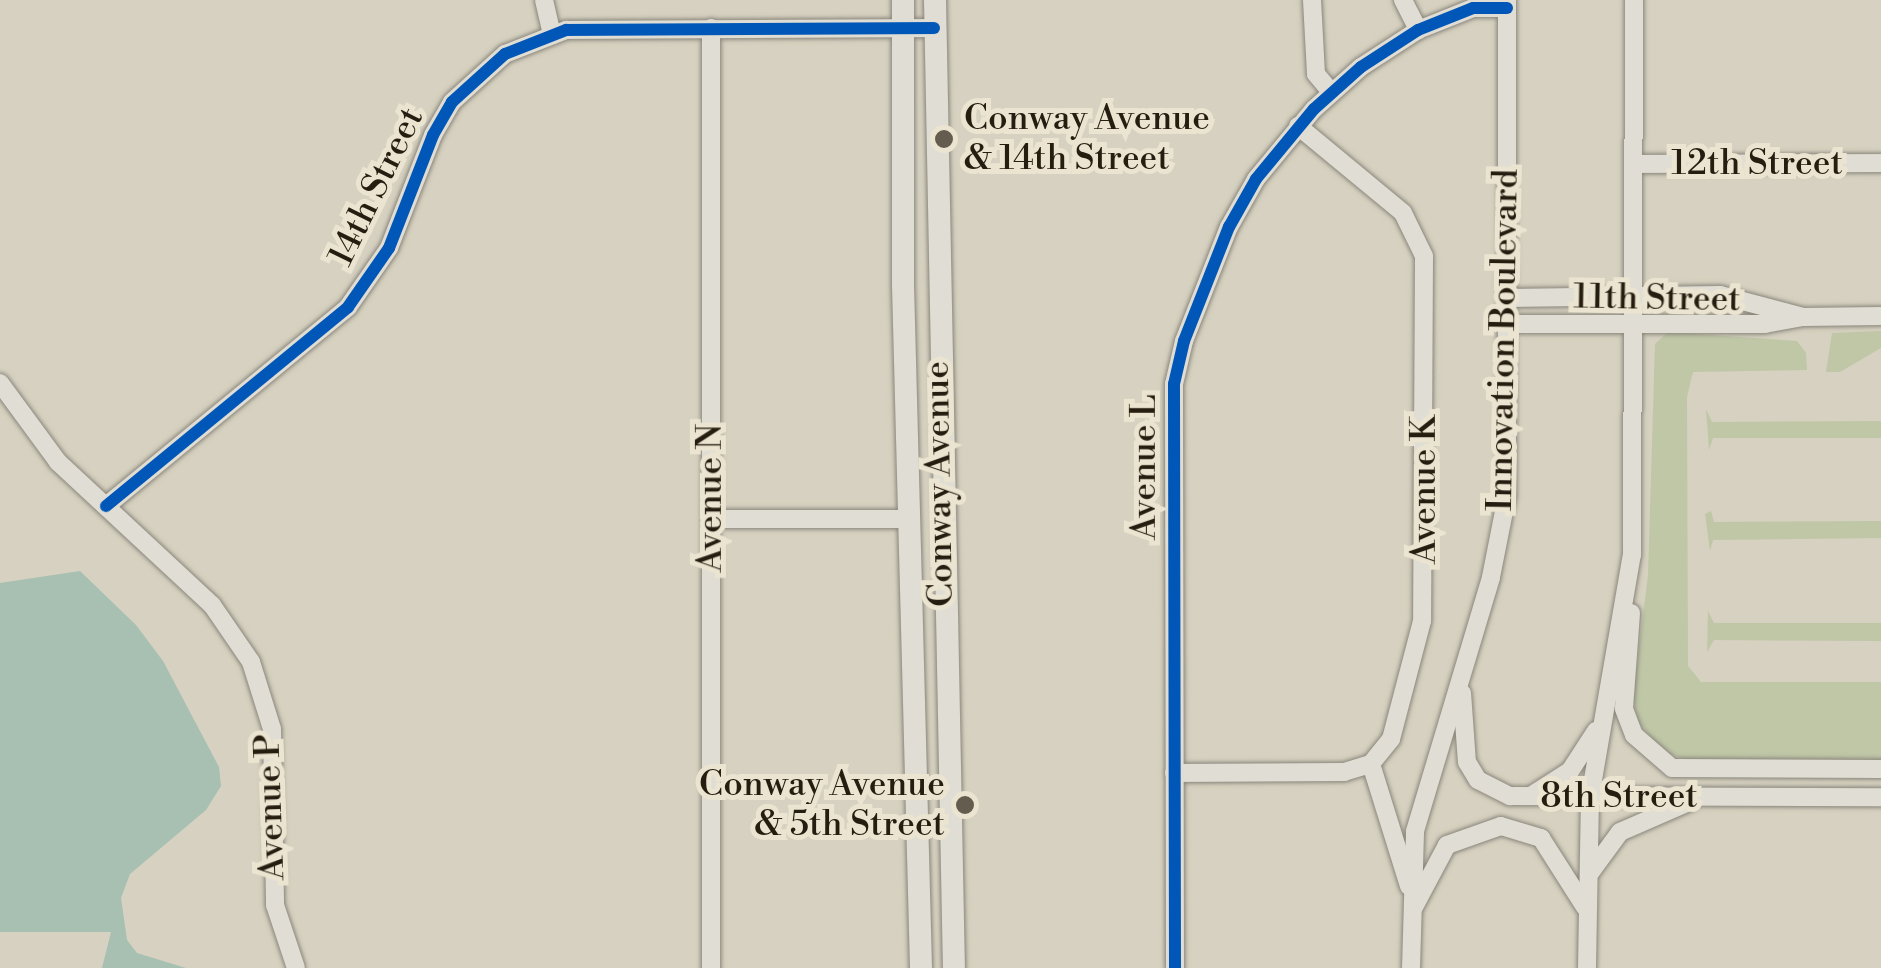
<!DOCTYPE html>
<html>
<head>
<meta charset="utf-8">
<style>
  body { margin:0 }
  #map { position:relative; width:1881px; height:968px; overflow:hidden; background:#d6d1c0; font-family:"Libre Bodoni",serif }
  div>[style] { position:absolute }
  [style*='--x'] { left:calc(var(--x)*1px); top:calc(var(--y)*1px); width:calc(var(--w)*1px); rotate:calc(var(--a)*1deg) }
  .green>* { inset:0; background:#bfc7a7 }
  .water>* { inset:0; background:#a7c0b2 }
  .roads { filter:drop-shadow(0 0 2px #8a867b) drop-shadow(0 0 2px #8a867b) }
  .minor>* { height:18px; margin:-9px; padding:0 9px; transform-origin:9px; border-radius:9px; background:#e0ddd4 }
  .tertiary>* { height:22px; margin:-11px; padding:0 11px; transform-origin:11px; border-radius:11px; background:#e0ddd4 }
  .cycleway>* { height:12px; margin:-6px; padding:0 6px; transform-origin:6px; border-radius:6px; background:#0057b8 }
  .dots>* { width:28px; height:28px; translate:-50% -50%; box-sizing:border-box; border:5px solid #eae4d0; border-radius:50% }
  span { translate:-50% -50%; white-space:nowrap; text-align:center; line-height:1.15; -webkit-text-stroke:10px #eae4d0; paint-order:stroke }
  .poi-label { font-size:35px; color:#261d11 }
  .left { translate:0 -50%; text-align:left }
  .right { translate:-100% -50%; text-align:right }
  .street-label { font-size:35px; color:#261d11 }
</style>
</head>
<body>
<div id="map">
  <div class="green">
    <i style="clip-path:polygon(1881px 331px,1881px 348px,1840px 372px,1826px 372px,1832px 333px)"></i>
    <i style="clip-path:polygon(1668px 332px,1797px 341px,1806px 353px,1807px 370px,1693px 372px,1687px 397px,1688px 666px,1701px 682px,1881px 682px,1881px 763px,1692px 762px,1663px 751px,1638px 722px,1633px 697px,1648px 575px,1655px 344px)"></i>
    <i style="clip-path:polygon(1706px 409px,1712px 422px,1881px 421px,1881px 438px,1713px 438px,1709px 450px)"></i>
    <i style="clip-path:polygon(1711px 511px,1714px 522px,1881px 521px,1881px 538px,1713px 540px,1710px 551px,1705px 514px)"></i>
    <i style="clip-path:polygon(1708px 611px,1714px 623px,1881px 623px,1881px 641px,1714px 640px,1707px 652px)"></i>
  </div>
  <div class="water">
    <i style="clip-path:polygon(80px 571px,136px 625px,163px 661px,219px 767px,221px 786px,206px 810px,130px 874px,121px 898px,127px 940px,137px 953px,186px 968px,102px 968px,111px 932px,0 932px,0 583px)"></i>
  </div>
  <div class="roads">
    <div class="minor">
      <i style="--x:544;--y:0;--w:36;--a:77"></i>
      <i style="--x:1312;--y:0;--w:74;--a:86.9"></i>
      <i style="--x:1316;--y:74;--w:23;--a:50"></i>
      <i style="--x:1403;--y:0;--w:34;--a:63"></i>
      <i style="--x:711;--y:28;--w:940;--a:90"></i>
      <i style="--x:1298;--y:126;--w:136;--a:39.6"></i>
      <i style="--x:1403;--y:213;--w:48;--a:64"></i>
      <i style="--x:1424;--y:256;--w:365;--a:90.3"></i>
      <i style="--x:1422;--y:621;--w:122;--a:104.7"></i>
      <i style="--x:1391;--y:739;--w:32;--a:129"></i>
      <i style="--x:1371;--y:764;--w:128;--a:72.7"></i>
      <i style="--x:1633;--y:164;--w:248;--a:-0.2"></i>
      <i style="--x:1508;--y:298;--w:212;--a:-0.8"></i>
      <i style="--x:1720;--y:295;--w:86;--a:14.8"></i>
      <i style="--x:1803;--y:317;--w:39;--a:170"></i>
      <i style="--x:1765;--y:324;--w:256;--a:180"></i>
      <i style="--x:1803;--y:317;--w:78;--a:-0.7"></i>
      <i style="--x:0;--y:383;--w:98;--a:53.7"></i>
      <i style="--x:58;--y:462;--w:210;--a:42.9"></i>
      <i style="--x:212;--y:605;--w:69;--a:55.6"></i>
      <i style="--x:251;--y:662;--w:70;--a:72.6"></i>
      <i style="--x:272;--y:729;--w:176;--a:89"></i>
      <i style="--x:275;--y:905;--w:66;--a:71.6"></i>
      <i style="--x:106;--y:506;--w:313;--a:-39.4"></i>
      <i style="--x:348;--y:307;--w:72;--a:-55.2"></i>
      <i style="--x:389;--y:248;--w:121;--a:-68.7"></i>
      <i style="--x:433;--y:135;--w:38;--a:-60"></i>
      <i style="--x:452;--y:102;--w:72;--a:-42.2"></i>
      <i style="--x:505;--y:54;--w:66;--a:-21.5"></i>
      <i style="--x:566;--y:30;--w:368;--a:-0.3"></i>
      <i style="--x:711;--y:519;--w:197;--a:0"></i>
      <i style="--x:1631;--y:613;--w:96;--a:94.2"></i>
      <i style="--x:1624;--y:709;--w:28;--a:69"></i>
      <i style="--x:1634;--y:735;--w:50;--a:41"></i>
      <i style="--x:1672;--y:768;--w:209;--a:0.3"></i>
      <i style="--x:1462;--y:693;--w:69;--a:85.9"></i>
      <i style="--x:1467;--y:762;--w:21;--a:59"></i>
      <i style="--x:1478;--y:780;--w:36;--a:27"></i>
      <i style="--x:1510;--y:796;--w:371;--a:0.2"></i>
      <i style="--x:1174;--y:773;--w:170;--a:-0.3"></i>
      <i style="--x:1344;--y:772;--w:28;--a:-17"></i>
      <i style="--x:1532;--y:795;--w:45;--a:-32.3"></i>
      <i style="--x:1570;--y:771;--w:48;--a:-57"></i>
      <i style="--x:1590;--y:873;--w:51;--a:-53.8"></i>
      <i style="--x:1620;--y:832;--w:77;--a:-23.6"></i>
      <i style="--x:1414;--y:907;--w:70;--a:-62"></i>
      <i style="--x:1447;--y:845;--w:57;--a:-19.4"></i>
      <i style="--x:1501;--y:826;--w:42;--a:16.7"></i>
      <i style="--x:1541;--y:838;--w:82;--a:57.5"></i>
      <i style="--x:1175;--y:968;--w:584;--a:-90.1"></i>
      <i style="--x:1174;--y:384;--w:44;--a:-76.9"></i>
      <i style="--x:1184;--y:341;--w:123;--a:-68.5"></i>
      <i style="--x:1229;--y:227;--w:55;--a:-60.6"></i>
      <i style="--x:1256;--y:179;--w:91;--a:-50.4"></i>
      <i style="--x:1314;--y:109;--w:63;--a:-41.8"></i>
      <i style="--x:1361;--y:67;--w:68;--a:-33"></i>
      <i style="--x:1418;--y:30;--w:59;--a:-21.8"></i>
      <i style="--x:1473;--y:8;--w:34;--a:0"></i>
      <i style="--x:1411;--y:968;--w:137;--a:-88.3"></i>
      <i style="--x:1415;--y:831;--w:265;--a:-73.3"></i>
      <i style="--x:1491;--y:577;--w:83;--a:-78.8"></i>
      <i style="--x:1507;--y:496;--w:496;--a:-90"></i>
      <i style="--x:1587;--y:968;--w:171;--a:-89"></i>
      <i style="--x:1590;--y:797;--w:246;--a:-80.2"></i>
      <i style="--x:1632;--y:555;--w:555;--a:-89.79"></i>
    </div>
    <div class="tertiary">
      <i style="--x:903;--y:0;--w:285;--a:90"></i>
      <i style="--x:903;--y:285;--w:683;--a:88.49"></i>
      <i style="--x:935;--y:0;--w:968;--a:88.88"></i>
    </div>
  </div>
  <div class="cycleway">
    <i style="--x:106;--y:506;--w:313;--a:-39.4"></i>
    <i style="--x:348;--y:307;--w:72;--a:-55.2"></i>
    <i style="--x:389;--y:248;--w:121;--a:-68.7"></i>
    <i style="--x:433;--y:135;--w:38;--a:-60"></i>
    <i style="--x:452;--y:102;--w:72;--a:-42.2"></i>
    <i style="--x:505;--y:54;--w:66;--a:-21.5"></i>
    <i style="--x:566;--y:30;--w:368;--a:-0.3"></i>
    <i style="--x:1175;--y:968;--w:584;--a:-90.1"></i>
    <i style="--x:1174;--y:384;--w:44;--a:-76.9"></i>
    <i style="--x:1184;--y:341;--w:123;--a:-68.5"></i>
    <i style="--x:1229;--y:227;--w:55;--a:-60.6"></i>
    <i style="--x:1256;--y:179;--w:91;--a:-50.4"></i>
    <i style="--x:1314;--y:109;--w:63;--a:-41.8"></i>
    <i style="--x:1361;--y:67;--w:68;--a:-33"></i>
    <i style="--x:1418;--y:30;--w:59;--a:-21.8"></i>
    <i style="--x:1473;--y:8;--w:34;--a:0"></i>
  </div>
  <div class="dots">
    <i style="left:944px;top:139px;background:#645c4e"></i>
    <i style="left:965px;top:805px;background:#645c4e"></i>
  </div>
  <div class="poi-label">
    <span class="left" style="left:964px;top:139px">Conway Avenue<br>&amp; 14th Street</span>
    <span class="right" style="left:945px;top:805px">Conway Avenue<br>&amp; 5th Street</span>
  </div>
  <div class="street-label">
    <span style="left:1757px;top:164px">12th Street</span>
    <span style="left:377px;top:187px;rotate:-64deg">14th Street</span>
    <span style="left:1657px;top:299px;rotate:1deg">11th Street</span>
    <span style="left:1504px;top:340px;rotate:-89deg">Innovation Boulevard</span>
    <span style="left:1145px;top:467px;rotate:-90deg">Avenue L</span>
    <span style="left:940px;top:484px;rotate:-91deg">Conway Avenue</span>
    <span style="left:1425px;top:490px;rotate:-90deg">Avenue K</span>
    <span style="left:711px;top:498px;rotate:-90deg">Avenue N</span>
    <span style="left:1619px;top:797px">8th Street</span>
    <span style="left:271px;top:807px;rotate:-92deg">Avenue P</span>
  </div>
</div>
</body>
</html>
